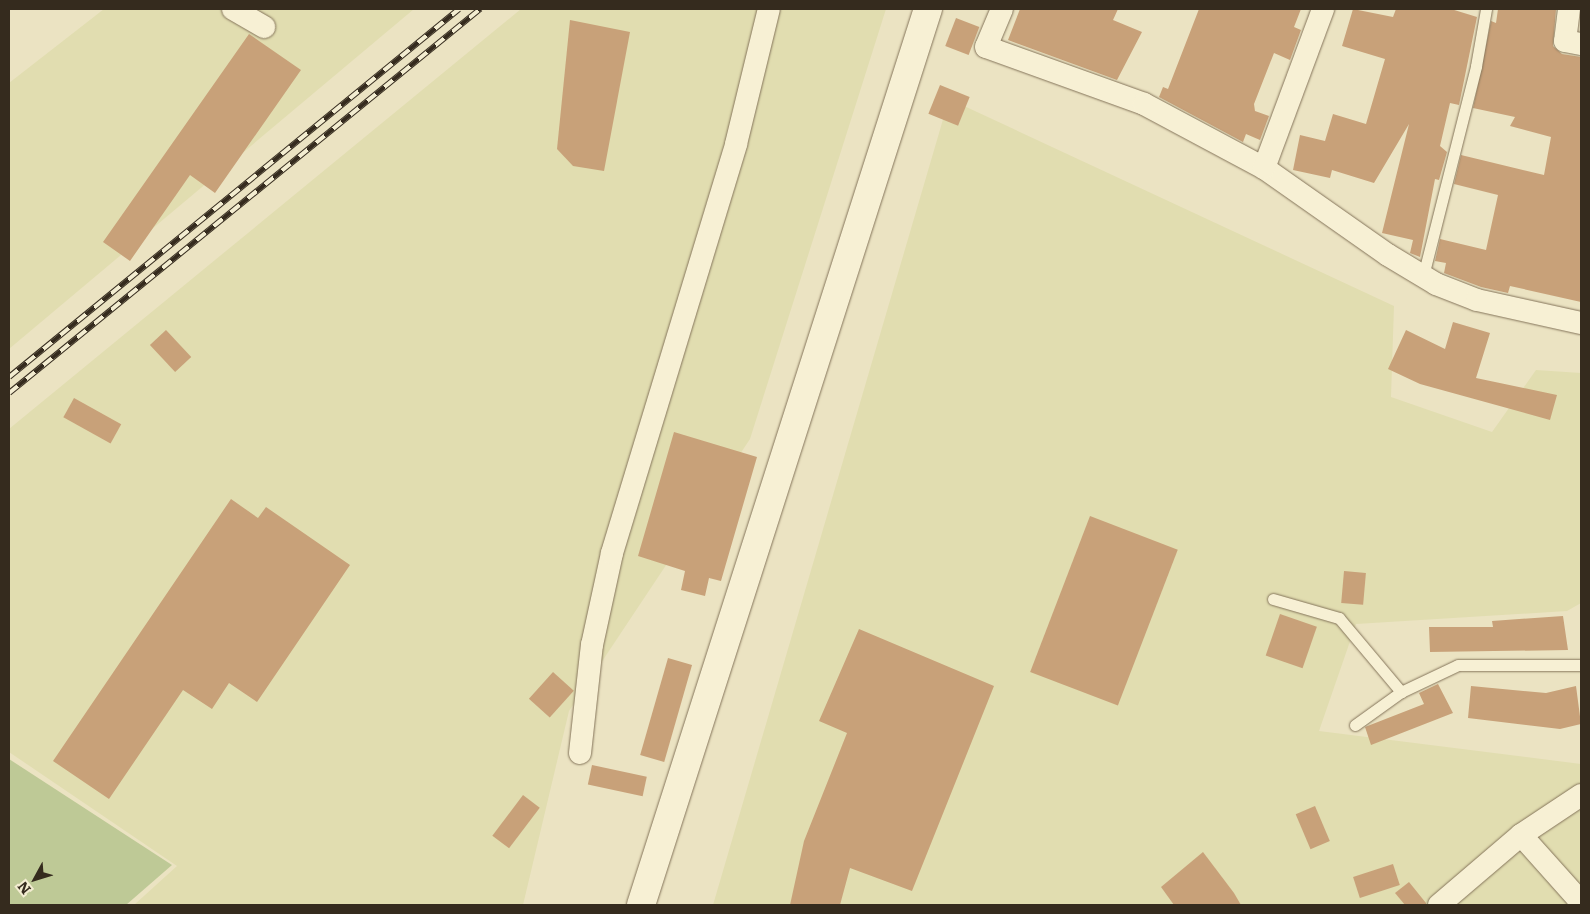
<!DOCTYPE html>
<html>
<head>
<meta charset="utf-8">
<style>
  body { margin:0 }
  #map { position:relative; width:1590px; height:914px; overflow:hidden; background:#ebe3c2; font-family:Literata,serif }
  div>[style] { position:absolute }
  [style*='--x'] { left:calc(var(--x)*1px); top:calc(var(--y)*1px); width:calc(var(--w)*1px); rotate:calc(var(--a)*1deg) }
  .farmland>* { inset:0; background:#e1ddb0 }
  .green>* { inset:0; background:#bec996 }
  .building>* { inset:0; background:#c8a179; transform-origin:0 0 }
  .roads { filter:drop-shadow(0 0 1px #84745a) drop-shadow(0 0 1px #84745a) }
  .lane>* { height:11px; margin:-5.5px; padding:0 5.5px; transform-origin:5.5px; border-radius:5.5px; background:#f7f0d4 }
  .street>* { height:22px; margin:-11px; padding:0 11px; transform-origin:11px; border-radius:11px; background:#f7f0d4 }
  .secondary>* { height:28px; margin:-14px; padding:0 14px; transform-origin:14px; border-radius:14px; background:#f7f0d4 }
  .rail>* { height:5.5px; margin-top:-2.75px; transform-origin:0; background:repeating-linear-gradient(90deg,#f3edd1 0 11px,#352b1e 0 22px); box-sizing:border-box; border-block:1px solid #352b1e }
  span { translate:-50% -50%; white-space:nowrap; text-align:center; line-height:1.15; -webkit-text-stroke:4.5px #f3edd1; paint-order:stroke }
  .frame { position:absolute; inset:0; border:10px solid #352b1e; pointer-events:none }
  .north { position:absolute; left:10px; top:854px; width:50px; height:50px; -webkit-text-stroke:4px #f3edd1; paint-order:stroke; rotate:231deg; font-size:14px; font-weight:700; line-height:20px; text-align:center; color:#352b1e }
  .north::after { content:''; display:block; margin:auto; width:18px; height:22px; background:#352b1e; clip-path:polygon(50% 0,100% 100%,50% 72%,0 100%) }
</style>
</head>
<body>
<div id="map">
  <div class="farmland">
    <i style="clip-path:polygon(104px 9px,414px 9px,9px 349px,9px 83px)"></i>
    <i style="clip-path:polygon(521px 9px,886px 9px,750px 439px,569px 711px,523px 905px,134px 905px,177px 866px,9px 752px,9px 429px)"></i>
    <i style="clip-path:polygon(949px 99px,1394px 306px,1391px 397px,1492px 432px,1536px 370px,1581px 373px,1581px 603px,1567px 611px,1356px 624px,1319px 731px,1581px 764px,1581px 905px,713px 905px)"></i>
  </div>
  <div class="green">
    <i style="clip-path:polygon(9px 759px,172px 865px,126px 905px,9px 905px)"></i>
  </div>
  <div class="building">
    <i style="clip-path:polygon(1020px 9px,1118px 9px,1113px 20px,1142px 32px,1117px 80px,1008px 40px)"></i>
    <i style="clip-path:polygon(1199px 9px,1301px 9px,1294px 27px,1301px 30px,1290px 60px,1274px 53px,1254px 104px,1255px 111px,1269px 116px,1260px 140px,1246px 134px,1243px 142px,1159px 97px,1163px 87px,1168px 89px)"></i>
    <i style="clip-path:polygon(1353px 9px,1393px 17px,1396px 9px,1451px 9px,1477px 17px,1459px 105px,1450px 103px,1440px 146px,1447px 152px,1439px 180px,1435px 179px,1420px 257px,1410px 253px,1413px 240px,1382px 233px,1409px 124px,1374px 183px,1332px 170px,1330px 178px,1293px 170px,1300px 135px,1325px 141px,1333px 114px,1366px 124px,1385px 59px,1342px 46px)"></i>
    <i style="clip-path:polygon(1498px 9px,1556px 9px,1553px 46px,1562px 54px,1581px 57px,1581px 302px,1510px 286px,1508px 293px,1481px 287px,1444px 273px,1446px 263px,1435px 261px,1440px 239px,1486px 250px,1498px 195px,1454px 184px,1461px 155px,1544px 175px,1551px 137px,1510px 126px,1515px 117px,1473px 108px,1491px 21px,1496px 23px)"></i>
    <i style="left:956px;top:18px;width:25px;height:30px;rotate:21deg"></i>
    <i style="clip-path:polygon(570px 20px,630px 32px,604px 171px,573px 166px,557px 149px)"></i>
    <i style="clip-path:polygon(249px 34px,301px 70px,215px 193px,190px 175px,130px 261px,103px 242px)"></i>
    <i style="left:940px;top:85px;width:32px;height:31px;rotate:22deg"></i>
    <i style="clip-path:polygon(1453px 322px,1490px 333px,1476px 378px,1557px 395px,1550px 420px,1420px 384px,1388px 369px,1406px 330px,1445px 349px)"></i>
    <i style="left:166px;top:330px;width:37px;height:22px;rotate:47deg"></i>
    <i style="left:74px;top:398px;width:54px;height:22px;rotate:29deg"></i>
    <i style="clip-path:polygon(674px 432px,757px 457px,721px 581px,709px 578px,705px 596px,681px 590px,685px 571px,638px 556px)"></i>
    <i style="clip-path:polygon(231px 499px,258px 518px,266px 507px,350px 565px,257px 702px,229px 683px,212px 709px,183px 690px,109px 799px,53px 761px)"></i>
    <i style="left:1090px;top:516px;width:94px;height:167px;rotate:21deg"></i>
    <i style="left:1344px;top:571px;width:22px;height:32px;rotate:5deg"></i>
    <i style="left:1280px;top:614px;width:39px;height:44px;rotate:19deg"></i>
    <i style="clip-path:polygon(1563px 616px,1568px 650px,1430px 652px,1429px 627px,1493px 627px,1492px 621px)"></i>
    <i style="clip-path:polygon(859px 629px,994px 686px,912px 891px,850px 868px,840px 905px,790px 905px,804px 841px,847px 733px,819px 721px)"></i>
    <i style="left:668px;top:658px;width:25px;height:101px;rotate:16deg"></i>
    <i style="left:553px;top:672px;width:28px;height:36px;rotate:42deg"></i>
    <i style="clip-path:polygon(1438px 684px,1453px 713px,1371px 745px,1365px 727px,1424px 704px,1419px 693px)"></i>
    <i style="clip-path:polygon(1471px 686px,1546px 693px,1576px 686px,1581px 724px,1560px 729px,1468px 718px)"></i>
    <i style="left:592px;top:765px;width:56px;height:20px;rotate:12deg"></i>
    <i style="left:523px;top:795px;width:21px;height:51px;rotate:37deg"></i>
    <i style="left:1315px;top:806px;width:38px;height:21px;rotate:67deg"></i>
    <i style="clip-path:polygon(1203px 852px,1234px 893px,1241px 905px,1174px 905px,1161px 887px)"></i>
    <i style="left:1393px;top:864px;width:22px;height:42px;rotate:72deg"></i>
    <i style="clip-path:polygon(1409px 882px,1426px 903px,1426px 905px,1405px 905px,1395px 893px)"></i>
  </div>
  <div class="roads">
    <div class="lane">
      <i style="--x:1423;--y:276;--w:217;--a:-75.8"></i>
      <i style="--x:1476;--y:66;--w:58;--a:-80"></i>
      <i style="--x:1273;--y:599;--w:69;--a:16.1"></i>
      <i style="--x:1339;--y:618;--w:97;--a:50"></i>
      <i style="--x:1355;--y:725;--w:57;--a:-35.7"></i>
      <i style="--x:1401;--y:692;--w:63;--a:-25.3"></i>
      <i style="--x:1458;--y:665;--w:123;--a:0"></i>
    </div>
    <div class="street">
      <i style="--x:233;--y:9;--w:36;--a:30"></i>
      <i style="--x:1002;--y:9;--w:41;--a:112.8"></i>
      <i style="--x:986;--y:47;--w:168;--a:19.8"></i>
      <i style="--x:1144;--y:104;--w:136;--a:28.1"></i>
      <i style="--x:1264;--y:168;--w:151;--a:35.1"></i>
      <i style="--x:1388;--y:255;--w:56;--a:31.1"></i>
      <i style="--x:1436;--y:284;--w:44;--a:21.3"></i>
      <i style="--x:1477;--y:300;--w:107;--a:12.5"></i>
      <i style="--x:1569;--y:9;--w:32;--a:97"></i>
      <i style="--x:1565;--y:41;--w:16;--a:11"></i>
      <i style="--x:1264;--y:168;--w:170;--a:-69.6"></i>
      <i style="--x:580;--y:753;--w:109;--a:-83.7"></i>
      <i style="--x:592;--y:645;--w:94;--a:-77.7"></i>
      <i style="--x:612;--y:553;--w:427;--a:-73.1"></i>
      <i style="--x:736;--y:144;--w:139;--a:-76.3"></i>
      <i style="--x:1521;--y:835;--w:90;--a:48.2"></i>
      <i style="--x:1439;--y:905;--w:108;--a:-40.5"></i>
      <i style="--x:1521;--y:835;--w:72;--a:-33.7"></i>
    </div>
    <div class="secondary">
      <i style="--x:641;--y:905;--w:941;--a:-72.24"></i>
    </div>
  </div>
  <div class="rail">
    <i style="--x:9;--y:377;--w:581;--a:-39.28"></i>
    <i style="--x:9;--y:393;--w:608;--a:-39.19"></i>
  </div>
  <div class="frame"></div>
  <div class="north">N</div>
</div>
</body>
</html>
